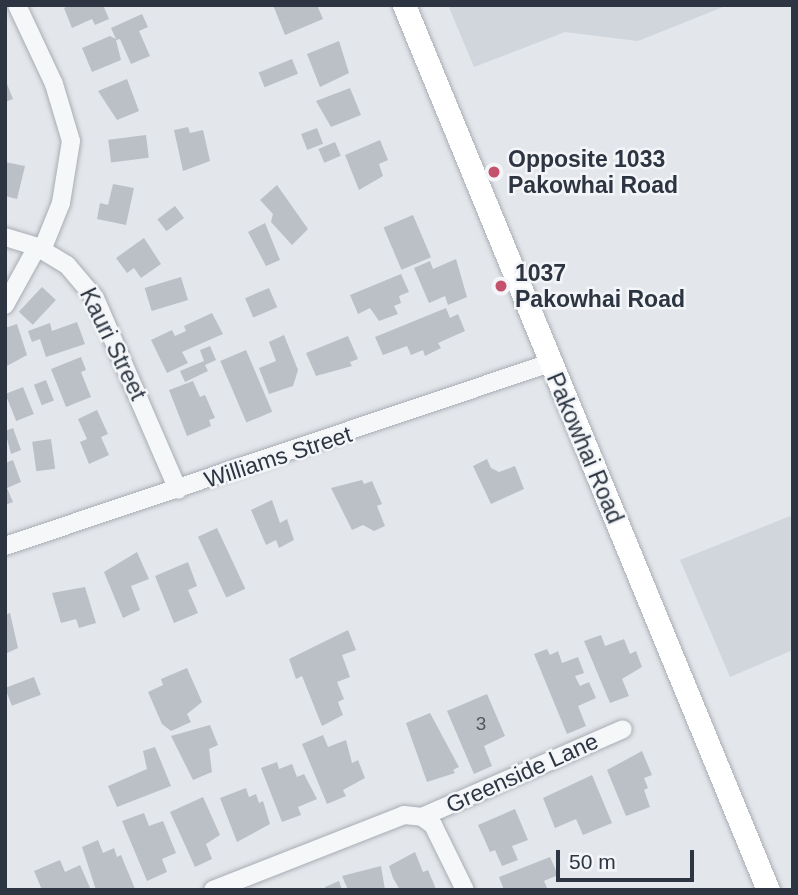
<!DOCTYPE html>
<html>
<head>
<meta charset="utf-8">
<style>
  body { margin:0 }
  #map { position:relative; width:798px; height:895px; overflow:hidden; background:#e3e6ea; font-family:Helvetica,sans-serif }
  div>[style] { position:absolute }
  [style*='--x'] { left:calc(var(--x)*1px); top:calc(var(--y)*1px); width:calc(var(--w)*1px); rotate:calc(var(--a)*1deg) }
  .built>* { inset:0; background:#d1d6dc }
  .building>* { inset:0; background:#bbc0c7; transform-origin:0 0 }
  .roads { filter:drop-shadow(0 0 2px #a8adb4) drop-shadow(0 0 2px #a8adb4) }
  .minor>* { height:18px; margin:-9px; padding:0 9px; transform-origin:9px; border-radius:9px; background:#f6f7f9 }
  .major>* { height:23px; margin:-11.5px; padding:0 11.5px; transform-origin:11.5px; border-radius:11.5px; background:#fff }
  .dots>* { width:19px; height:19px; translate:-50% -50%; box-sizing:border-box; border:4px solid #f3f5f8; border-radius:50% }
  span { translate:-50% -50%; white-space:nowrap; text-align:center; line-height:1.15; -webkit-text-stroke:5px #f3f5f8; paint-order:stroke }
  .number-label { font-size:19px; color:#505862 }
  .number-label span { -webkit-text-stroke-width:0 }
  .poi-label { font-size:23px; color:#2c3541; font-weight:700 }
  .left { translate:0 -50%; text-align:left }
  .street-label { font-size:23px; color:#2c3541 }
  .frame { position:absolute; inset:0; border:7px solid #2c3541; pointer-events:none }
  .scale { position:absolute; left:556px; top:850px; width:138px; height:32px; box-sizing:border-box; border:4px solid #2c3541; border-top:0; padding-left:9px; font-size:21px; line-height:24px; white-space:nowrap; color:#2c3541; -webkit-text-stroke:5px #f3f5f8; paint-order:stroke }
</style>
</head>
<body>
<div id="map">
  <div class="built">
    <i style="clip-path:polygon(448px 5px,728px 5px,638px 41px,565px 32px,474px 67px)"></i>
    <i style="clip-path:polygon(793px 515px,793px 650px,730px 677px,680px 560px)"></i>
  </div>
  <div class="building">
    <i style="clip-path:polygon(70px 5px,103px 5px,109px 19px,95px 25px,92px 19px,72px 28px,64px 8px)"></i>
    <i style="clip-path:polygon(273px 5px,317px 5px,323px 19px,285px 35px)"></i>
    <i style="clip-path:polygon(142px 14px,148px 27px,139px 31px,150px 56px,131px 64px,120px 39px,116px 40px,121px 60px,92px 72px,82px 48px,110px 36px,116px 39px,111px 28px)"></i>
    <i style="clip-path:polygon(339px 41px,349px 73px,320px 87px,307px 54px)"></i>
    <i style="left:292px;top:59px;width:16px;height:36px;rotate:68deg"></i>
    <i style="clip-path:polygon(5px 79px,13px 99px,5px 102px)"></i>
    <i style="clip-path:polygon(127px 79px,139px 111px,117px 120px,98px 91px)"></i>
    <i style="clip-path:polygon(350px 88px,361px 115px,331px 127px,316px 101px)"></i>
    <i style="clip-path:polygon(188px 127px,190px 133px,203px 130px,210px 161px,183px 171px,174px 130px)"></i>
    <i style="left:317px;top:128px;width:17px;height:17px;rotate:69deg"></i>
    <i style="left:146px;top:135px;width:23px;height:38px;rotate:83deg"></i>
    <i style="clip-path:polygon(380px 140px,388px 160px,379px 164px,383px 176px,359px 190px,345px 155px)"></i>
    <i style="left:335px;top:142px;width:15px;height:18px;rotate:67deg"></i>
    <i style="clip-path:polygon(5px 162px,25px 166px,17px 199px,5px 196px)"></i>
    <i style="clip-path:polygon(113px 184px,134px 188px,126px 225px,97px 219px,100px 203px,108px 205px)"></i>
    <i style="clip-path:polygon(277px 185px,308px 229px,292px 245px,271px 222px,273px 214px,260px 200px)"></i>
    <i style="left:175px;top:206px;width:15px;height:22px;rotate:53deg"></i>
    <i style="left:413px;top:215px;width:46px;height:32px;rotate:67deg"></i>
    <i style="clip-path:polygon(265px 223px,280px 260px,266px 266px,248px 232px)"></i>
    <i style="clip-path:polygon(144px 238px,161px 264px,141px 278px,134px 268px,127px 273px,116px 258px)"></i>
    <i style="clip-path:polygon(456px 259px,467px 297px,448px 305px,445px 296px,429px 303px,414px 268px,430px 261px,433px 269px)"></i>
    <i style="clip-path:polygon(401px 274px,409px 292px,399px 296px,401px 303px,394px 306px,398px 314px,379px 321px,370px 308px,358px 314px,350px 295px)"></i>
    <i style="left:181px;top:277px;width:24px;height:38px;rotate:73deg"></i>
    <i style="left:42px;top:287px;width:19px;height:34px;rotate:43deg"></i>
    <i style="left:269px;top:288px;width:21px;height:26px;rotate:67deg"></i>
    <i style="clip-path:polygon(446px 308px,450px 318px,458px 314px,465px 331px,438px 343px,441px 348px,425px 356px,423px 350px,411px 355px,407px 346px,383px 355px,375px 337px)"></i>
    <i style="clip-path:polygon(212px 313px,223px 334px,182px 352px,188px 363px,167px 373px,151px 340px,172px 330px,175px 336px,186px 331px,184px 326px)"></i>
    <i style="clip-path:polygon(77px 322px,85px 344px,46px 357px,40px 339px,32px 342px,28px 331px,50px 323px,52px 331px)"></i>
    <i style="clip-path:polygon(17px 324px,27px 355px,5px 367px,5px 328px)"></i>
    <i style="clip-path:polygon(284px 335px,298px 370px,293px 386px,269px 394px,259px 368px,276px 361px,269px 342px)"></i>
    <i style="clip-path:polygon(348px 336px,358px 359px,350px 362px,352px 366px,316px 376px,306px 353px)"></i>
    <i style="clip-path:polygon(210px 346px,216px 360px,205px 365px,208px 371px,185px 382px,180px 371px,204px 361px,200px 350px)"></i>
    <i style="left:246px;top:350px;width:67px;height:28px;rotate:67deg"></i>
    <i style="clip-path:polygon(81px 357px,86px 370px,81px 372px,91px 397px,66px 407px,51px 369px)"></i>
    <i style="left:46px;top:380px;width:22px;height:13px;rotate:69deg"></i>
    <i style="clip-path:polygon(193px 381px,200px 397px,205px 395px,215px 418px,209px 420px,211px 426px,187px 436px,169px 390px)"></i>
    <i style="left:23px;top:387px;width:29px;height:19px;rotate:68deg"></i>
    <i style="clip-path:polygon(97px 410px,108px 434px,101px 437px,109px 455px,89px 464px,80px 442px,87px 439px,78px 419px)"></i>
    <i style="clip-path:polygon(13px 428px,21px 450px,11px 454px,5px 431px)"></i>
    <i style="left:51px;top:439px;width:30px;height:19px;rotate:82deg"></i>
    <i style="clip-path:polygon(487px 459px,491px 468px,499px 472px,515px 466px,524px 489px,491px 504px,473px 466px)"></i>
    <i style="clip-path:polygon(13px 460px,21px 482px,7px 488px,13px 502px,5px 505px,5px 463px)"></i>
    <i style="clip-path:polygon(362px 480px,364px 484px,372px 481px,382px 504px,377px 506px,385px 526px,374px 531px,363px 525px,352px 530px,331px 488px)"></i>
    <i style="clip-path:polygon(272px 500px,280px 523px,287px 519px,294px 540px,279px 548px,276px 540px,266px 545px,251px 510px)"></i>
    <i style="left:217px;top:528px;width:67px;height:21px;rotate:65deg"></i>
    <i style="clip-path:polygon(137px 552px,149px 579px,131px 586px,140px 610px,123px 618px,104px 572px)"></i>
    <i style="clip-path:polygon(188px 562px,197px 586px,188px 590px,198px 613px,174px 623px,155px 576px)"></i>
    <i style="clip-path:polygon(85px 587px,96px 623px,79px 628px,76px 619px,61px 623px,52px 593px)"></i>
    <i style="clip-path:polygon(10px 613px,18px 648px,5px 654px,5px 615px)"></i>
    <i style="clip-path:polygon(348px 630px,356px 650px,342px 655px,350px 677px,337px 682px,344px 699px,338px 702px,343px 715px,322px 726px,302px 676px,296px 679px,289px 659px)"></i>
    <i style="clip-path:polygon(601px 635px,605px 646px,624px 639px,630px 654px,636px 651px,642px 667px,622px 679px,629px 696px,610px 703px,584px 641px)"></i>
    <i style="clip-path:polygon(547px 649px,550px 655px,558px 651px,562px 663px,578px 657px,584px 673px,575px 676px,580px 686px,589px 682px,596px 698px,578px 706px,586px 726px,567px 734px,534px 654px)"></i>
    <i style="clip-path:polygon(187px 668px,202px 702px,187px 714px,191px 722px,171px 731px,162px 724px,148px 692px,163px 685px,161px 679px)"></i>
    <i style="left:34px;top:677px;width:19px;height:31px;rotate:69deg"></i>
    <i style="clip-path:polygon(487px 694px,505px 736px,484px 746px,492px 766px,474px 774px,447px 711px)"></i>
    <i style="clip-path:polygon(430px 713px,459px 767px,453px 770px,455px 773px,427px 782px,406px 723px)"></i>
    <i style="clip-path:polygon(210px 725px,218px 745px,209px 749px,212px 772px,193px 780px,171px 736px)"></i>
    <i style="clip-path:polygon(323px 735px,328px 747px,346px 740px,352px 763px,358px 760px,365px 778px,343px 790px,346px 796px,327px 804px,302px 744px)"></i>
    <i style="clip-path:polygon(155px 747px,171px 786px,117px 807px,108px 786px,147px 769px,143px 751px)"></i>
    <i style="clip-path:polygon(642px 751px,652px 775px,644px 778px,648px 788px,644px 790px,650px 807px,626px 816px,607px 770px)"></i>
    <i style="clip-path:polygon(277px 762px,279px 769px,292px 764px,297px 777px,304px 774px,317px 799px,298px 807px,301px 815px,282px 822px,261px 768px)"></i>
    <i style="clip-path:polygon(592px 775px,612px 823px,583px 835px,576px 819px,555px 828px,543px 798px)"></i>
    <i style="clip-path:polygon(246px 788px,249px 797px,256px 794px,259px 803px,263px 801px,270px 824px,237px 842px,220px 798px)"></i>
    <i style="clip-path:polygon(203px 797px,220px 835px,206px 844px,212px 859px,195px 867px,170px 812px)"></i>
    <i style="clip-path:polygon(515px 809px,528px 840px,512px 846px,518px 860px,502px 866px,495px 850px,490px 852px,478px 825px)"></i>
    <i style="clip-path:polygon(144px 813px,149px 826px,163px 821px,176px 853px,162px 859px,167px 872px,147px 881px,122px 821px)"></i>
    <i style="clip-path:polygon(98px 840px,103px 853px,114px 848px,117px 857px,121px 855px,135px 889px,96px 890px,82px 847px)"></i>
    <i style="clip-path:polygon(415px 852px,423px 872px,428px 870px,436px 889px,400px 890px,393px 878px,389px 866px)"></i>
    <i style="clip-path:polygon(550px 857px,558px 875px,544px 881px,548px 890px,504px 890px,499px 877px)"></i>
    <i style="clip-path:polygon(60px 860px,65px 872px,80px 865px,91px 890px,42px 890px,34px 871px)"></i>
    <i style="clip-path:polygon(381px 866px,385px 890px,348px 890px,342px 876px)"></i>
    <i style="clip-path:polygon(339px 881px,342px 890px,326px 890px,325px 887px)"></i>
  </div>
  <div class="roads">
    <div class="minor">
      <i style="--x:17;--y:5;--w:87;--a:64.9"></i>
      <i style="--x:54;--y:84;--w:59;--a:73.4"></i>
      <i style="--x:71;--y:141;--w:63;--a:99.2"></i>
      <i style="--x:61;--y:203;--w:51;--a:112"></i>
      <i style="--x:5;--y:237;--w:34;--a:17"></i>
      <i style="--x:37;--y:247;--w:35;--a:31"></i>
      <i style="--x:67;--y:265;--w:43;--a:49.7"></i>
      <i style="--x:95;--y:298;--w:209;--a:66.6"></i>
      <i style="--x:5;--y:305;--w:66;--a:-61.1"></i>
      <i style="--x:5;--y:546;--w:575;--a:-18.56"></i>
      <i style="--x:422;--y:817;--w:219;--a:-23.6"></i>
      <i style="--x:213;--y:890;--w:205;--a:-21.4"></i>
      <i style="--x:404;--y:815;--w:18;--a:6"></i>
      <i style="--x:422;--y:817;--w:14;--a:36"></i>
      <i style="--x:433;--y:825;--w:72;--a:63.8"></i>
    </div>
    <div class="major">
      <i style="--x:404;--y:5;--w:957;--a:67.64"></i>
    </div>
  </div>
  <div class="dots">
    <i style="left:494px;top:172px;background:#c5526c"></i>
    <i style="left:501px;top:286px;background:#c5526c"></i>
  </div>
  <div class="number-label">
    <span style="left:481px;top:724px">3</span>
  </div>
  <div class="poi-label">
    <span class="left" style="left:508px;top:172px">Opposite 1033<br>Pakowhai Road</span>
    <span class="left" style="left:515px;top:286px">1037<br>Pakowhai Road</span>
  </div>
  <div class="street-label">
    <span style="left:113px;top:344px;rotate:64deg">Kauri Street</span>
    <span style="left:585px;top:448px;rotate:67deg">Pakowhai Road</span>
    <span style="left:278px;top:457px;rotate:-18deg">Williams Street</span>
    <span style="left:522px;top:773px;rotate:-24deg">Greenside Lane</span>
  </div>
  <div class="frame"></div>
  <div class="scale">50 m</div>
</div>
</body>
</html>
